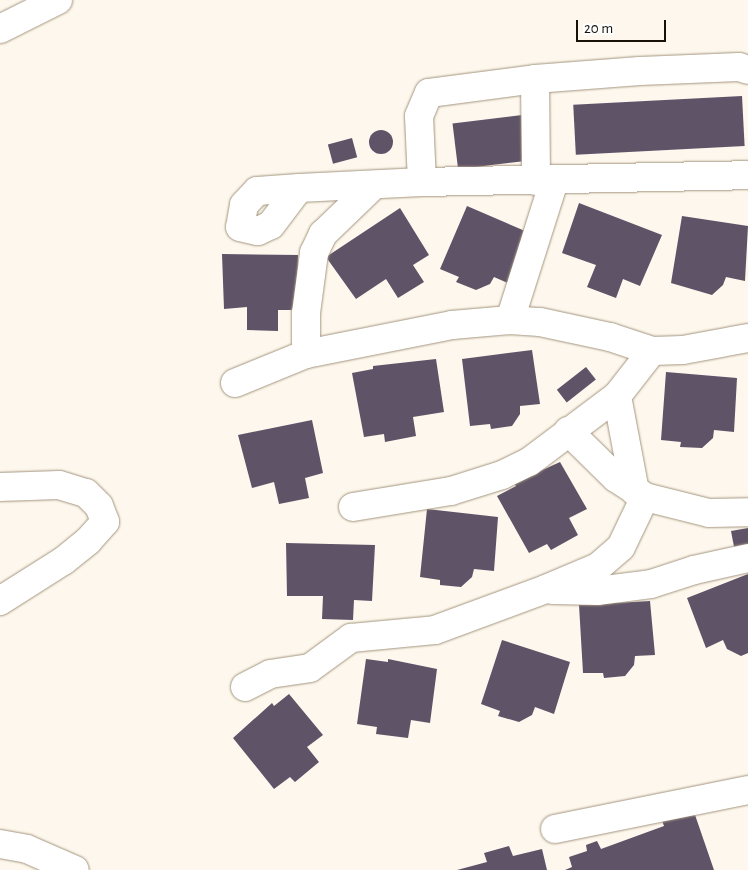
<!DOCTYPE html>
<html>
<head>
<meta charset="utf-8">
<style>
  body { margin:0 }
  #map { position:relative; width:748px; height:870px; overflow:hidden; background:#fdf7ed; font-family:"Alegreya Sans",sans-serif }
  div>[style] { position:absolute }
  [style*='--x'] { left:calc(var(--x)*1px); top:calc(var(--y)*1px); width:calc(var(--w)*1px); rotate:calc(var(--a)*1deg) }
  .building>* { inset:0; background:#5f5368; transform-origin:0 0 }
  .round { border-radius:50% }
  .roads { filter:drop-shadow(0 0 1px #a4957e) drop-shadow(0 0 1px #a4957e) }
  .street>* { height:28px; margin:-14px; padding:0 14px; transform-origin:14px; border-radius:14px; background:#fff }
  span { translate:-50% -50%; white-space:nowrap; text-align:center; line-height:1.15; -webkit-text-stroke:5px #fff; paint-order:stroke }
  .scale { position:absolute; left:576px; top:20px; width:90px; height:22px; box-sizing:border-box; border:2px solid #161109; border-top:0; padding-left:6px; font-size:15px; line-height:18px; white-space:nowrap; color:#161109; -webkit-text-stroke:4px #fff; paint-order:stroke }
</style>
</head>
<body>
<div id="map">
  <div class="building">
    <i style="left:742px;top:96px;width:50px;height:169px;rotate:87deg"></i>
    <i style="left:522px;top:115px;width:46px;height:70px;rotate:83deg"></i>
    <i class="round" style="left:369px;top:130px;width:24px;height:24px"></i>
    <i style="left:352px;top:138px;width:20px;height:25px;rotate:75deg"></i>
    <i style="clip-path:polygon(579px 203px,662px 235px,640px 286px,623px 279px,616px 298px,587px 287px,596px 265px,562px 253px)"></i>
    <i style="clip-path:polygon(467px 206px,532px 234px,512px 285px,494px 277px,490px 284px,476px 290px,456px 282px,459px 277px,440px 269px)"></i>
    <i style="clip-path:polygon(400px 208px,429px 255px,413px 265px,424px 282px,398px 298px,386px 279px,356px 299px,326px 257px)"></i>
    <i style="clip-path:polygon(682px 216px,748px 226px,745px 281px,726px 277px,723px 285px,712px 295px,671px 283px)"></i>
    <i style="clip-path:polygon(222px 254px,298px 255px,297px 310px,278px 310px,278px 331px,247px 330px,247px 307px,224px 309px)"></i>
    <i style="clip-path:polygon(532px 350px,540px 404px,520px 406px,520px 414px,512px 426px,491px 429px,490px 424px,470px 426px,462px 359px)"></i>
    <i style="clip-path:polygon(436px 359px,444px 412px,413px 417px,416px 436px,385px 442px,384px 434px,364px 437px,352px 373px,373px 369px,373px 366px)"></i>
    <i style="left:586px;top:367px;width:16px;height:37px;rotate:52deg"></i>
    <i style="clip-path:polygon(666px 372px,737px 378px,734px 432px,714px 430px,713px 438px,702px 448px,680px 447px,681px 442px,661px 440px)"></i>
    <i style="clip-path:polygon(312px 420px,323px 473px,305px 478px,309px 498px,279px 504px,274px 482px,252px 488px,238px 435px)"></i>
    <i style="clip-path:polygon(560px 462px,587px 509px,569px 518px,578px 535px,551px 550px,547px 544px,529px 553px,497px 496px,516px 486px,514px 483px)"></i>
    <i style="clip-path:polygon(427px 509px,498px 517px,494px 571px,474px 569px,472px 577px,461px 587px,440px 585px,440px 580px,420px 577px)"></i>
    <i style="clip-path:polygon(748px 528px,748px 550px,735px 552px,731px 531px)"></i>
    <i style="clip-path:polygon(286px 543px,375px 545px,372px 601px,354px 600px,353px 620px,322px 619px,323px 596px,287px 596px)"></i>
    <i style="clip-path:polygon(748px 574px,748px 653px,741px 656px,727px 649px,723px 640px,706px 648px,687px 598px)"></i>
    <i style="clip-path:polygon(650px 601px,655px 655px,635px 656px,634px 665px,625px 676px,604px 678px,603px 673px,583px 673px,579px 605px)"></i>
    <i style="clip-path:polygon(502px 640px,570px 662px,554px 714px,535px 707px,532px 715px,519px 722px,498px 716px,500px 711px,481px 704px)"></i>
    <i style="clip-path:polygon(366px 659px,388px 662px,388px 659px,437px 669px,430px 723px,411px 720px,408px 738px,376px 734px,377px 727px,357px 724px)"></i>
    <i style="clip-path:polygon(289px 694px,323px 735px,307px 747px,319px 762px,295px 782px,290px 777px,274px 789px,233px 738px,272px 703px,274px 706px)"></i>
    <i style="clip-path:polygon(694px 812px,714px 870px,565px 870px,572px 867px,569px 857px,587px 851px,586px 845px,597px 841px,601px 849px,664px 826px,661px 818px)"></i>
    <i style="clip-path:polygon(509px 846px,513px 856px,542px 849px,547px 870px,457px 870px,487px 862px,484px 853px)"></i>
  </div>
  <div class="roads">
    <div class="street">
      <i style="--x:0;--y:29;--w:65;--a:-26.6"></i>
      <i style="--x:535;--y:79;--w:102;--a:89.4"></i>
      <i style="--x:422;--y:182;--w:66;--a:-92.6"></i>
      <i style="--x:419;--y:116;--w:25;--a:-67"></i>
      <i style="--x:429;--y:93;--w:107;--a:-7.5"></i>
      <i style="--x:535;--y:79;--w:105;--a:-4.4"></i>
      <i style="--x:640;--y:71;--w:99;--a:-2.3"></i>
      <i style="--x:739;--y:67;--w:9;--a:18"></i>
      <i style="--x:299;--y:188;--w:42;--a:175.9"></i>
      <i style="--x:257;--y:191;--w:19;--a:133"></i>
      <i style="--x:244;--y:205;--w:22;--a:100"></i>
      <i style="--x:240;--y:227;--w:18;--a:13"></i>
      <i style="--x:258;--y:231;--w:14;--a:-25"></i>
      <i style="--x:271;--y:225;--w:46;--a:-52.9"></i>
      <i style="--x:299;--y:188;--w:123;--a:-2.8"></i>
      <i style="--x:422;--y:182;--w:326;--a:-1.2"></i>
      <i style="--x:510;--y:320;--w:146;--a:-72.4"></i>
      <i style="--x:306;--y:354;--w:41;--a:-90"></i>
      <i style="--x:306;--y:313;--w:61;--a:-82.4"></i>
      <i style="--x:314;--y:253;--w:21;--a:-65"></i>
      <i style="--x:323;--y:234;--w:71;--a:-43.9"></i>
      <i style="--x:235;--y:383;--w:77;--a:-22.2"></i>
      <i style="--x:306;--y:354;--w:149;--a:-11.2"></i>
      <i style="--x:452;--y:325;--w:58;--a:-4.9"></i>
      <i style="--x:510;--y:320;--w:30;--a:4"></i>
      <i style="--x:540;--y:322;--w:72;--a:12.1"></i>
      <i style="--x:610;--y:337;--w:44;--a:18.4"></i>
      <i style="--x:652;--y:351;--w:31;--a:-2"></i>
      <i style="--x:683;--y:350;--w:66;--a:-10.5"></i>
      <i style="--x:617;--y:396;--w:97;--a:79.3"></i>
      <i style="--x:568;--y:431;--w:67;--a:44.4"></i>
      <i style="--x:616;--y:478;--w:35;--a:33"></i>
      <i style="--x:645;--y:497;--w:66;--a:14"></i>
      <i style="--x:709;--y:513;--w:39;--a:-1"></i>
      <i style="--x:0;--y:487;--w:59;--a:-1.9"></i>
      <i style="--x:59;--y:485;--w:28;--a:17"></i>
      <i style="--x:86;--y:493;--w:18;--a:45"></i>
      <i style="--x:99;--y:506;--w:17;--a:69"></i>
      <i style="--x:105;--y:522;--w:25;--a:132"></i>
      <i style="--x:88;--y:541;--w:32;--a:141"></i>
      <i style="--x:63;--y:561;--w:75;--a:147.6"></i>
      <i style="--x:353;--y:507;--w:99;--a:-9.3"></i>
      <i style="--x:451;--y:491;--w:53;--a:-17.4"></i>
      <i style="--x:502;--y:475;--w:30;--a:-26"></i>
      <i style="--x:529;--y:462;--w:110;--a:-36.9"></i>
      <i style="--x:617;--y:396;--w:57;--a:-52.1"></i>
      <i style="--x:553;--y:590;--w:44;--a:1.3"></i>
      <i style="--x:597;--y:591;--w:54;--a:-7.4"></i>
      <i style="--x:651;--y:584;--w:45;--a:-18"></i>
      <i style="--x:694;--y:570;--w:55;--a:-12.5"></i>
      <i style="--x:245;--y:687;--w:28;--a:-27"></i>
      <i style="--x:270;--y:674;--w:40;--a:-8.5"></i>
      <i style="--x:310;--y:668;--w:51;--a:-36.2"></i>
      <i style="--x:351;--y:638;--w:84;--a:-5.4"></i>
      <i style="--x:435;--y:630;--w:118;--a:-20.3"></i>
      <i style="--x:546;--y:589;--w:56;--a:-22.9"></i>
      <i style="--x:598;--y:567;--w:30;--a:-41"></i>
      <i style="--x:621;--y:547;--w:55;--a:-64.4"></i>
      <i style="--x:555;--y:829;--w:197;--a:-11.4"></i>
      <i style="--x:0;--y:844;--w:27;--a:10"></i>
      <i style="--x:27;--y:849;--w:52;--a:23.6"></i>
    </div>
  </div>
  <div class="scale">20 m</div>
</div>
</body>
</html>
